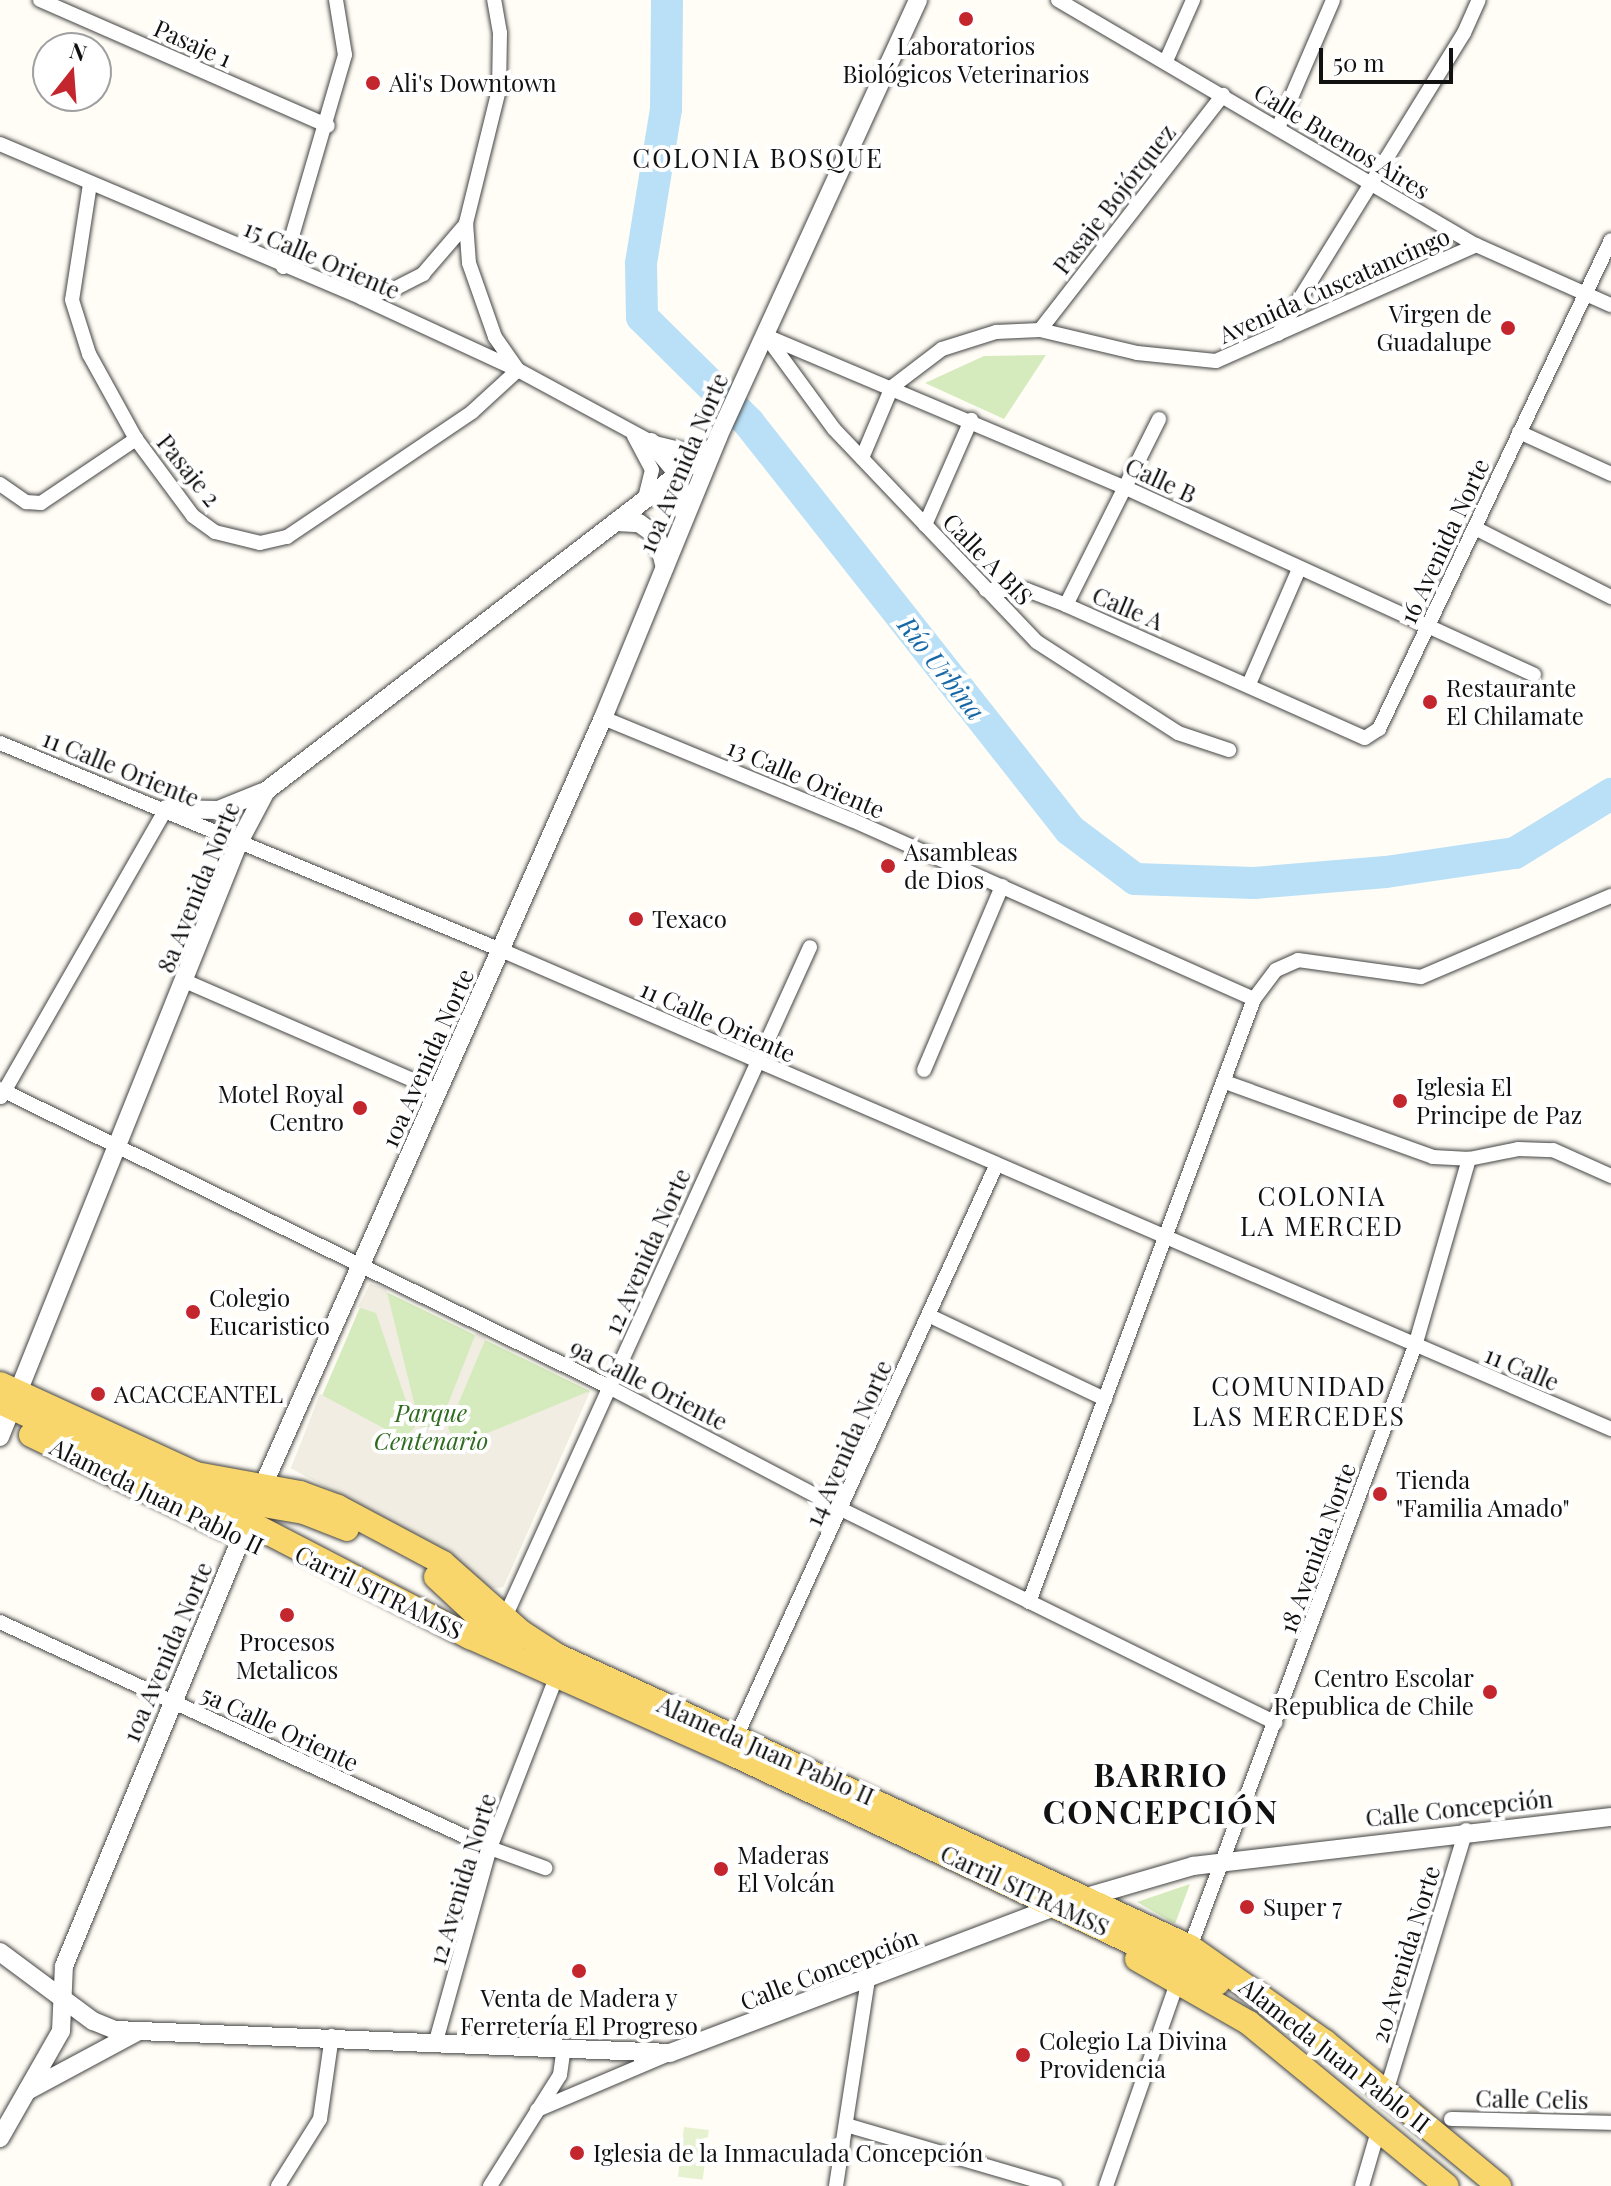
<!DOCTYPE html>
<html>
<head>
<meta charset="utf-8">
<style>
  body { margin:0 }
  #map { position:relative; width:1611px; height:2186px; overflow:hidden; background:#fffdf5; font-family:"Playfair Display",serif }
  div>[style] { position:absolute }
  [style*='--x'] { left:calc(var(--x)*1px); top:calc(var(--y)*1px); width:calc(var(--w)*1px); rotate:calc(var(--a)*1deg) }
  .green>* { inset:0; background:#d5ebbd }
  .pitch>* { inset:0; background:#e6f2cf; transform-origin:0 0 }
  .plaza>* { inset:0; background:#f1ede2 }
  .river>* { height:32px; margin:-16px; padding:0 16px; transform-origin:16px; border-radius:16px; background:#b9e0f7 }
  .roads { filter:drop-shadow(0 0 2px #444) drop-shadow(0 0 2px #444) }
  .minor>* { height:14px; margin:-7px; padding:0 7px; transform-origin:7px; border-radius:7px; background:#fff }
  .tertiary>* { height:18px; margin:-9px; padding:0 9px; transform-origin:9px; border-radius:9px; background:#fff }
  .primary>* { height:24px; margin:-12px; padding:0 12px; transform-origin:12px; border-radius:12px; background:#f9d66b }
  .dots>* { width:22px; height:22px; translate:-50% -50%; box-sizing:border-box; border:4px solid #fff; border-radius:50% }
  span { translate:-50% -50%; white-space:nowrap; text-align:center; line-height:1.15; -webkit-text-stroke:8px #fff; paint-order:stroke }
  .street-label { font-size:24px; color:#111 }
  .poi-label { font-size:24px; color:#111 }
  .left { translate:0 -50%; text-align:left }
  .right { translate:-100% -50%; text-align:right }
  .park-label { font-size:24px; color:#2f6b1f; font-style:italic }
  .neighbourhood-label { font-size:26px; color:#111; letter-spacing:2px }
  .water-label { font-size:26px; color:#1768a6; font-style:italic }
  .district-label { font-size:32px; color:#111; font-weight:700; letter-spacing:2px }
  .north { position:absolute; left:32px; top:32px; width:80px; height:80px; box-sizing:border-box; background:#fff; border:2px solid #a0a0a0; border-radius:50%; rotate:17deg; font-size:22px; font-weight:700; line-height:32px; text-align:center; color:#111 }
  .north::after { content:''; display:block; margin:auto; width:28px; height:36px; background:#c4262e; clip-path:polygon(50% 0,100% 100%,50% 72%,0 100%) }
  .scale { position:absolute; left:1319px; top:48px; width:134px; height:36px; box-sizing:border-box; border:4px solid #111; border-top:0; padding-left:10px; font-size:24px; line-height:28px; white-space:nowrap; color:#111; -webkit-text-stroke:6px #fff; paint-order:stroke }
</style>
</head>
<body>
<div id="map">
  <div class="green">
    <i style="clip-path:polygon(1046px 355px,1004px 419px,925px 383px,984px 356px)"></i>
    <i style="clip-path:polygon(370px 1284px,590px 1391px,503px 1587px,491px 1588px,450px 1554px,291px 1468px)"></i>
    <i style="clip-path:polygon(1190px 1884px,1175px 1924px,1137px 1902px)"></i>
  </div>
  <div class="pitch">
    <i style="left:684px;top:2127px;width:25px;height:50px;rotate:7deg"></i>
  </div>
  <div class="plaza">
    <i style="clip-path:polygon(370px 1284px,386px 1288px,420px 1427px,439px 1427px,476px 1333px,486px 1338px,448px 1428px,456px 1446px,590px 1391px,503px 1587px,491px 1588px,450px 1554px,291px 1468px,320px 1394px,404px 1439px,415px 1427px,376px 1313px,358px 1307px)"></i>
  </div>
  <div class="river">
    <i style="--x:667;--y:0;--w:109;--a:90.5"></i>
    <i style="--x:666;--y:109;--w:157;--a:99.2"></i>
    <i style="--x:641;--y:264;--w:53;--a:88.9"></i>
    <i style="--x:642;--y:317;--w:151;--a:44.7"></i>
    <i style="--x:749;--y:423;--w:518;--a:51.74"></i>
    <i style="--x:1070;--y:830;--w:81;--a:37"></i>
    <i style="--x:1135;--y:879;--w:119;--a:1.9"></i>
    <i style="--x:1254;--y:883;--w:132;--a:-4.8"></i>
    <i style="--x:1386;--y:872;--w:130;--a:-8.4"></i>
    <i style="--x:1515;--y:853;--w:113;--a:-31.6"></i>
  </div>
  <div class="roads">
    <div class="minor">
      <i style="--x:40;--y:0;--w:314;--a:23.6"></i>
      <i style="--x:1058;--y:0;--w:485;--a:30.4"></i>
      <i style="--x:1476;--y:245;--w:148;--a:24"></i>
      <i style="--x:1166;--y:61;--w:67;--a:-66.1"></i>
      <i style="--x:1278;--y:128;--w:139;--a:-66.7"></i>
      <i style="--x:0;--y:144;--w:393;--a:23"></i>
      <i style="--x:362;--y:298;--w:172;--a:24.8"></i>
      <i style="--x:518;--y:370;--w:151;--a:28.4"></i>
      <i style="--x:651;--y:442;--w:55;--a:13.8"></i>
      <i style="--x:90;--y:184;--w:117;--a:98.8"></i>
      <i style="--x:72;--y:300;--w:57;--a:72.5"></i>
      <i style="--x:89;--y:354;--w:97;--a:61.1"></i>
      <i style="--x:136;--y:439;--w:96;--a:53.5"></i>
      <i style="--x:193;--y:516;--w:27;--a:36"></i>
      <i style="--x:215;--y:532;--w:46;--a:13.7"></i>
      <i style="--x:260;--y:543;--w:28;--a:-13"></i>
      <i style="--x:287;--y:537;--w:223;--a:-34"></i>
      <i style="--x:472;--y:412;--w:62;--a:-42.4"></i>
      <i style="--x:518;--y:370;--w:40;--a:-124.9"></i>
      <i style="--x:495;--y:337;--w:78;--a:-109.4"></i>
      <i style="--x:469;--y:263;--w:40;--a:-94.3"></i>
      <i style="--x:466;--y:223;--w:137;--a:-76.1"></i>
      <i style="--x:499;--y:90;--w:57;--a:-89"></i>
      <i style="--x:500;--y:33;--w:34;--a:-100"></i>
      <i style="--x:283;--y:267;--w:221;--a:-73.7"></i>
      <i style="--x:345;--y:55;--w:56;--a:-99.3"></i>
      <i style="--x:362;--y:298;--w:33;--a:-16"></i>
      <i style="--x:394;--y:289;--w:33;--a:-27"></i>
      <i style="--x:423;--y:274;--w:66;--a:-49.3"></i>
      <i style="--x:1040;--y:330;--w:298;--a:-52.1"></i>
      <i style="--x:1278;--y:334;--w:354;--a:-58.3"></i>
      <i style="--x:1464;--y:33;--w:36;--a:-66"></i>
      <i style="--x:766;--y:336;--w:389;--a:22.9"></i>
      <i style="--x:1124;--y:487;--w:451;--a:24.6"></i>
      <i style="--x:766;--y:336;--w:115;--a:53.8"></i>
      <i style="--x:834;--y:429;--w:294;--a:46.4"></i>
      <i style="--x:1037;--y:642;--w:168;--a:32.8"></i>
      <i style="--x:1178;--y:733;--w:54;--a:18.4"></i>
      <i style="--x:1519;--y:432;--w:101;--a:24.5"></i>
      <i style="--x:634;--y:436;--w:38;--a:62"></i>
      <i style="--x:652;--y:470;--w:32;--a:104"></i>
      <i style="--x:862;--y:458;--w:77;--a:-67.1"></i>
      <i style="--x:892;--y:387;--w:63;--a:-37.2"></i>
      <i style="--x:942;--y:349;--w:57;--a:-17.5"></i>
      <i style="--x:996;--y:332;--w:44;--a:-2.6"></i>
      <i style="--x:1040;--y:330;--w:100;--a:13.3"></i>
      <i style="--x:1137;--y:353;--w:79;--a:5.8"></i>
      <i style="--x:1216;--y:361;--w:285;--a:-24"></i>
      <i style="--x:0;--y:484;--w:32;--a:35"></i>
      <i style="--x:26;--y:502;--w:15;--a:4"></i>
      <i style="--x:41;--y:503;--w:115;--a:-34"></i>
      <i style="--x:925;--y:525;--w:115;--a:-66.3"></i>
      <i style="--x:1475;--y:528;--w:153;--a:26.9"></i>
      <i style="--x:986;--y:590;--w:41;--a:0"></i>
      <i style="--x:1027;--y:590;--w:42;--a:21"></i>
      <i style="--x:1066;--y:605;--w:327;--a:24"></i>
      <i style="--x:1365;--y:738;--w:17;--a:-33"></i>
      <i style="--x:1379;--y:729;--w:541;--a:-64.62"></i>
      <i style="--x:1066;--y:605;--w:208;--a:-63.4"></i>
      <i style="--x:1249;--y:684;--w:125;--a:-66.5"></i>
      <i style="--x:603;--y:718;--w:269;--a:22.3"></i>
      <i style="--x:852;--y:820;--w:440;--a:24"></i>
      <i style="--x:0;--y:743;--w:542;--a:22.45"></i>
      <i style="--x:501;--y:950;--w:1209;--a:23.34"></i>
      <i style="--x:185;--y:981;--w:276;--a:23.5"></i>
      <i style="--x:924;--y:1070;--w:200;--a:-67"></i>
      <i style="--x:1225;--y:1082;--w:221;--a:19.8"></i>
      <i style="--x:1433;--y:1157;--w:36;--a:3"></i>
      <i style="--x:1469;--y:1159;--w:50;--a:-11.5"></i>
      <i style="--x:1518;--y:1149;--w:35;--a:2"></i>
      <i style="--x:1553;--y:1150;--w:64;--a:24.1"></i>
      <i style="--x:0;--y:1089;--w:678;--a:26.07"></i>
      <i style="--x:609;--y:1387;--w:264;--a:27.7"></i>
      <i style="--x:843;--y:1510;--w:482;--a:26.2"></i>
      <i style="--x:1;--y:1097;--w:332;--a:-60.2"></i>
      <i style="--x:930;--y:1316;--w:194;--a:25.4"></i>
      <i style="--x:1029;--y:1602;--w:644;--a:-69.54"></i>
      <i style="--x:1254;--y:999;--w:36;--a:-53"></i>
      <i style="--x:1276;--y:970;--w:24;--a:-24"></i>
      <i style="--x:1298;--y:960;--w:124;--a:7.9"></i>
      <i style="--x:1421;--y:977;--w:207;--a:-23.1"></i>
      <i style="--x:505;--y:1617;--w:736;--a:-65.52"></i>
      <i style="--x:0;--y:1622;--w:540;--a:24.76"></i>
      <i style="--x:490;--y:1848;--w:59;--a:20"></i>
      <i style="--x:737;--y:1735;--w:623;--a:-65.53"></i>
      <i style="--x:1190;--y:1947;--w:642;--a:-69.48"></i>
      <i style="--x:1415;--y:1346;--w:195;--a:-73.9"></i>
      <i style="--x:436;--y:2041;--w:200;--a:-74.4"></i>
      <i style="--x:490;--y:1848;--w:172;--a:-68.8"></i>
      <i style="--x:1386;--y:2092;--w:274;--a:-73"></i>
      <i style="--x:537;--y:2110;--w:143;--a:-23"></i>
      <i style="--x:1451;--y:2119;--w:160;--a:1.4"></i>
      <i style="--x:846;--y:2125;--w:218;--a:16.3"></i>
      <i style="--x:278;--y:2186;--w:79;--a:-57.9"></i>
      <i style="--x:320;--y:2119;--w:84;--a:-81.8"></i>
      <i style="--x:490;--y:2186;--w:131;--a:-57.8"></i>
      <i style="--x:560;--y:2075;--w:27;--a:-82"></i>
      <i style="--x:836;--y:2186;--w:208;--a:-81.2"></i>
      <i style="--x:1106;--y:2186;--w:218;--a:-70.7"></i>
      <i style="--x:1362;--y:2186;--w:60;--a:-73.7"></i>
    </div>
    <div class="tertiary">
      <i style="--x:651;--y:442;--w:42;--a:49.8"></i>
      <i style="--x:678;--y:474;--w:40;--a:81.5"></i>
      <i style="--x:617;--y:522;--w:22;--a:3"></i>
      <i style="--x:639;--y:523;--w:22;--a:36"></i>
      <i style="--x:657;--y:536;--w:32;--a:76"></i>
      <i style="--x:166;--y:809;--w:52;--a:1.1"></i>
      <i style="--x:218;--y:810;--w:48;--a:-21.8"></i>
      <i style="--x:0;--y:1437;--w:641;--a:-68.12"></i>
      <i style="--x:239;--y:842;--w:58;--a:-62.1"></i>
      <i style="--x:266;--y:791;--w:563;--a:-37.56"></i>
      <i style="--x:0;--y:1952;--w:116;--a:36.6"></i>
      <i style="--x:93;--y:2021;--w:24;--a:22"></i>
      <i style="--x:115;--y:2030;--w:555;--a:2.37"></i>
      <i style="--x:670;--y:2053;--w:416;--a:-20.8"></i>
      <i style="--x:1059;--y:1905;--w:140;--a:-16.2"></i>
      <i style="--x:1193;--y:1866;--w:421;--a:-6.7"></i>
      <i style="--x:27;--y:2091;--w:125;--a:-28.2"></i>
      <i style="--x:0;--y:2138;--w:123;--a:-60.3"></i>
      <i style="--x:61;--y:2031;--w:65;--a:-87.4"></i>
      <i style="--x:64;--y:1966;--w:517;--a:-67.5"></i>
      <i style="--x:262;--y:1488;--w:842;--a:-66.11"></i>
      <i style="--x:603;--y:718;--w:304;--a:-67.7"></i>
      <i style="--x:718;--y:437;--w:481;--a:-65.4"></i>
    </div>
    <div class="primary">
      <i style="--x:0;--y:1384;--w:216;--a:24.7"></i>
      <i style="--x:196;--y:1474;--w:106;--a:10.4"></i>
      <i style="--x:300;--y:1493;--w:40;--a:20.2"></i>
      <i style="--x:338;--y:1507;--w:119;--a:28.1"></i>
      <i style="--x:443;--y:1563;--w:104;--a:41.5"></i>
      <i style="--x:521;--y:1632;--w:44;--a:33"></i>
      <i style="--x:558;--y:1656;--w:696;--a:24.72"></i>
      <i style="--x:1190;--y:1947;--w:165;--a:35.1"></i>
      <i style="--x:1325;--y:2042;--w:226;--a:39.6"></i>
      <i style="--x:0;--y:1402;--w:208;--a:25.3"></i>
      <i style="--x:188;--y:1491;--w:318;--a:27.4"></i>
      <i style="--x:470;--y:1637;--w:288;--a:24"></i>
      <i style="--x:733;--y:1754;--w:536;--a:25.28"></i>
      <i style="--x:31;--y:1435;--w:215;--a:25.6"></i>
      <i style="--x:217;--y:1497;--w:88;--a:9.8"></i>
      <i style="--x:304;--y:1512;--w:46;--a:21.6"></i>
      <i style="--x:436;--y:1577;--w:103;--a:43"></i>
      <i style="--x:1137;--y:1959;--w:129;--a:29.7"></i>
      <i style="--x:1249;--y:2023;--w:256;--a:39.5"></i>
    </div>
  </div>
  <div class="dots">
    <i style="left:966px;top:19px;background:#c4262e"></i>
    <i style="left:373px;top:83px;background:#c4262e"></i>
    <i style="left:1508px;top:328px;background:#c4262e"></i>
    <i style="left:1430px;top:702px;background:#c4262e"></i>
    <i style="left:888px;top:866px;background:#c4262e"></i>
    <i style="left:636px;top:919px;background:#c4262e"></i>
    <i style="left:1400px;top:1101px;background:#c4262e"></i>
    <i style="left:360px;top:1108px;background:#c4262e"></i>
    <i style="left:193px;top:1312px;background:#c4262e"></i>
    <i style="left:98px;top:1394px;background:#c4262e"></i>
    <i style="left:1380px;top:1494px;background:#c4262e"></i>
    <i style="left:287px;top:1615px;background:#c4262e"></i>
    <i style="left:1490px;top:1692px;background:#c4262e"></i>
    <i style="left:721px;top:1869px;background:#c4262e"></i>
    <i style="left:1247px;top:1907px;background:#c4262e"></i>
    <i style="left:579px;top:1971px;background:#c4262e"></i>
    <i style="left:1023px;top:2055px;background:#c4262e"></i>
    <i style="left:577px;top:2153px;background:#c4262e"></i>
  </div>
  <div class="street-label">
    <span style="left:193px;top:43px;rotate:24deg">Pasaje 1</span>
    <span style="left:1342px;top:141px;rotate:31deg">Calle Buenos Aires</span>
    <span style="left:1114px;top:199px;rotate:-52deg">Pasaje Bojórquez</span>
    <span style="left:322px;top:259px;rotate:23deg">15 Calle Oriente</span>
    <span style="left:1334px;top:285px;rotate:-24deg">Avenida Cuscatancingo</span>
    <span style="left:683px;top:463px;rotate:-67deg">10a Avenida Norte</span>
    <span style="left:189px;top:470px;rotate:51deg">Pasaje 2</span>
    <span style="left:1161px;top:480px;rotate:25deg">Calle B</span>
    <span style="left:1444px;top:541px;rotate:-65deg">16 Avenida Norte</span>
    <span style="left:988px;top:559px;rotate:46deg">Calle A BIS</span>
    <span style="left:1128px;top:608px;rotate:23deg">Calle A</span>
    <span style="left:121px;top:768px;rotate:22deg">11 Calle Oriente</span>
    <span style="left:806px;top:778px;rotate:23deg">13 Calle Oriente</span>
    <span style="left:198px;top:887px;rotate:-68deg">8a Avenida Norte</span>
    <span style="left:718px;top:1021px;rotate:24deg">11 Calle Oriente</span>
    <span style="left:427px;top:1058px;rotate:-66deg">10a Avenida Norte</span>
    <span style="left:647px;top:1251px;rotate:-66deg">12 Avenida Norte</span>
    <span style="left:1522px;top:1368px;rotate:23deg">11 Calle</span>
    <span style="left:649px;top:1384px;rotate:27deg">9a Calle Oriente</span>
    <span style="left:848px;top:1443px;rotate:-66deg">14 Avenida Norte</span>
    <span style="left:157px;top:1496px;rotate:26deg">Alameda Juan Pablo II</span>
    <span style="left:1317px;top:1548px;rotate:-70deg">18 Avenida Norte</span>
    <span style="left:379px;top:1592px;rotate:26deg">Carril SITRAMSS</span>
    <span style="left:167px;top:1652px;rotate:-67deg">10a Avenida Norte</span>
    <span style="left:280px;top:1728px;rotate:25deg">5a Calle Oriente</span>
    <span style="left:766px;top:1750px;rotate:24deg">Alameda Juan Pablo II</span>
    <span style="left:1459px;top:1808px;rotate:-6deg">Calle Concepción</span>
    <span style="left:462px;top:1879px;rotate:-73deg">12 Avenida Norte</span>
    <span style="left:1025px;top:1890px;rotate:25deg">Carril SITRAMSS</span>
    <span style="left:1405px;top:1954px;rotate:-73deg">20 Avenida Norte</span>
    <span style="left:829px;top:1969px;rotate:-21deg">Calle Concepción</span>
    <span style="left:1335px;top:2055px;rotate:38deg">Alameda Juan Pablo II</span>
    <span style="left:1532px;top:2099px;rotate:1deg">Calle Celis</span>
  </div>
  <div class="poi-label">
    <span style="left:966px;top:60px">Laboratorios<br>Biológicos Veterinarios</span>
    <span class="left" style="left:389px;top:83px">Ali's Downtown</span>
    <span class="right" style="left:1492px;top:328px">Virgen de<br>Guadalupe</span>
    <span class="left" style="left:1446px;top:702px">Restaurante<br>El Chilamate</span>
    <span class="left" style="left:904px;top:866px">Asambleas<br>de Dios</span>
    <span class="left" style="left:652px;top:919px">Texaco</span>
    <span class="left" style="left:1416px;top:1101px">Iglesia El<br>Principe de Paz</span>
    <span class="right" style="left:344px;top:1108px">Motel Royal<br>Centro</span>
    <span class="left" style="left:209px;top:1312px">Colegio<br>Eucaristico</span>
    <span class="left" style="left:114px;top:1394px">ACACCEANTEL</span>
    <span class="left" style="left:1396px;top:1494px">Tienda<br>"Familia Amado"</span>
    <span style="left:287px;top:1656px">Procesos<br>Metalicos</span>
    <span class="right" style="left:1474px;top:1692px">Centro Escolar<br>Republica de Chile</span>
    <span class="left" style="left:737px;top:1869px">Maderas<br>El Volcán</span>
    <span class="left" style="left:1263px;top:1907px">Super 7</span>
    <span style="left:579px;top:2012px">Venta de Madera y<br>Ferretería El Progreso</span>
    <span class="left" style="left:1039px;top:2055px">Colegio La Divina<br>Providencia</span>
    <span class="left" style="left:593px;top:2153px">Iglesia de la Inmaculada Concepción</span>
  </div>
  <div class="park-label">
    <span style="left:431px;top:1427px">Parque<br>Centenario</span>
  </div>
  <div class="neighbourhood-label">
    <span style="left:758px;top:158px">COLONIA BOSQUE</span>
    <span style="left:1322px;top:1211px">COLONIA<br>LA MERCED</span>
    <span style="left:1299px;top:1401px">COMUNIDAD<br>LAS MERCEDES</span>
  </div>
  <div class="water-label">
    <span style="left:942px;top:668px;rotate:52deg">Río Urbina</span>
  </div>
  <div class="district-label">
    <span style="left:1161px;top:1793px">BARRIO<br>CONCEPCIÓN</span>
  </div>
  <div class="north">N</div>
  <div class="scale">50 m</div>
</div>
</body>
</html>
